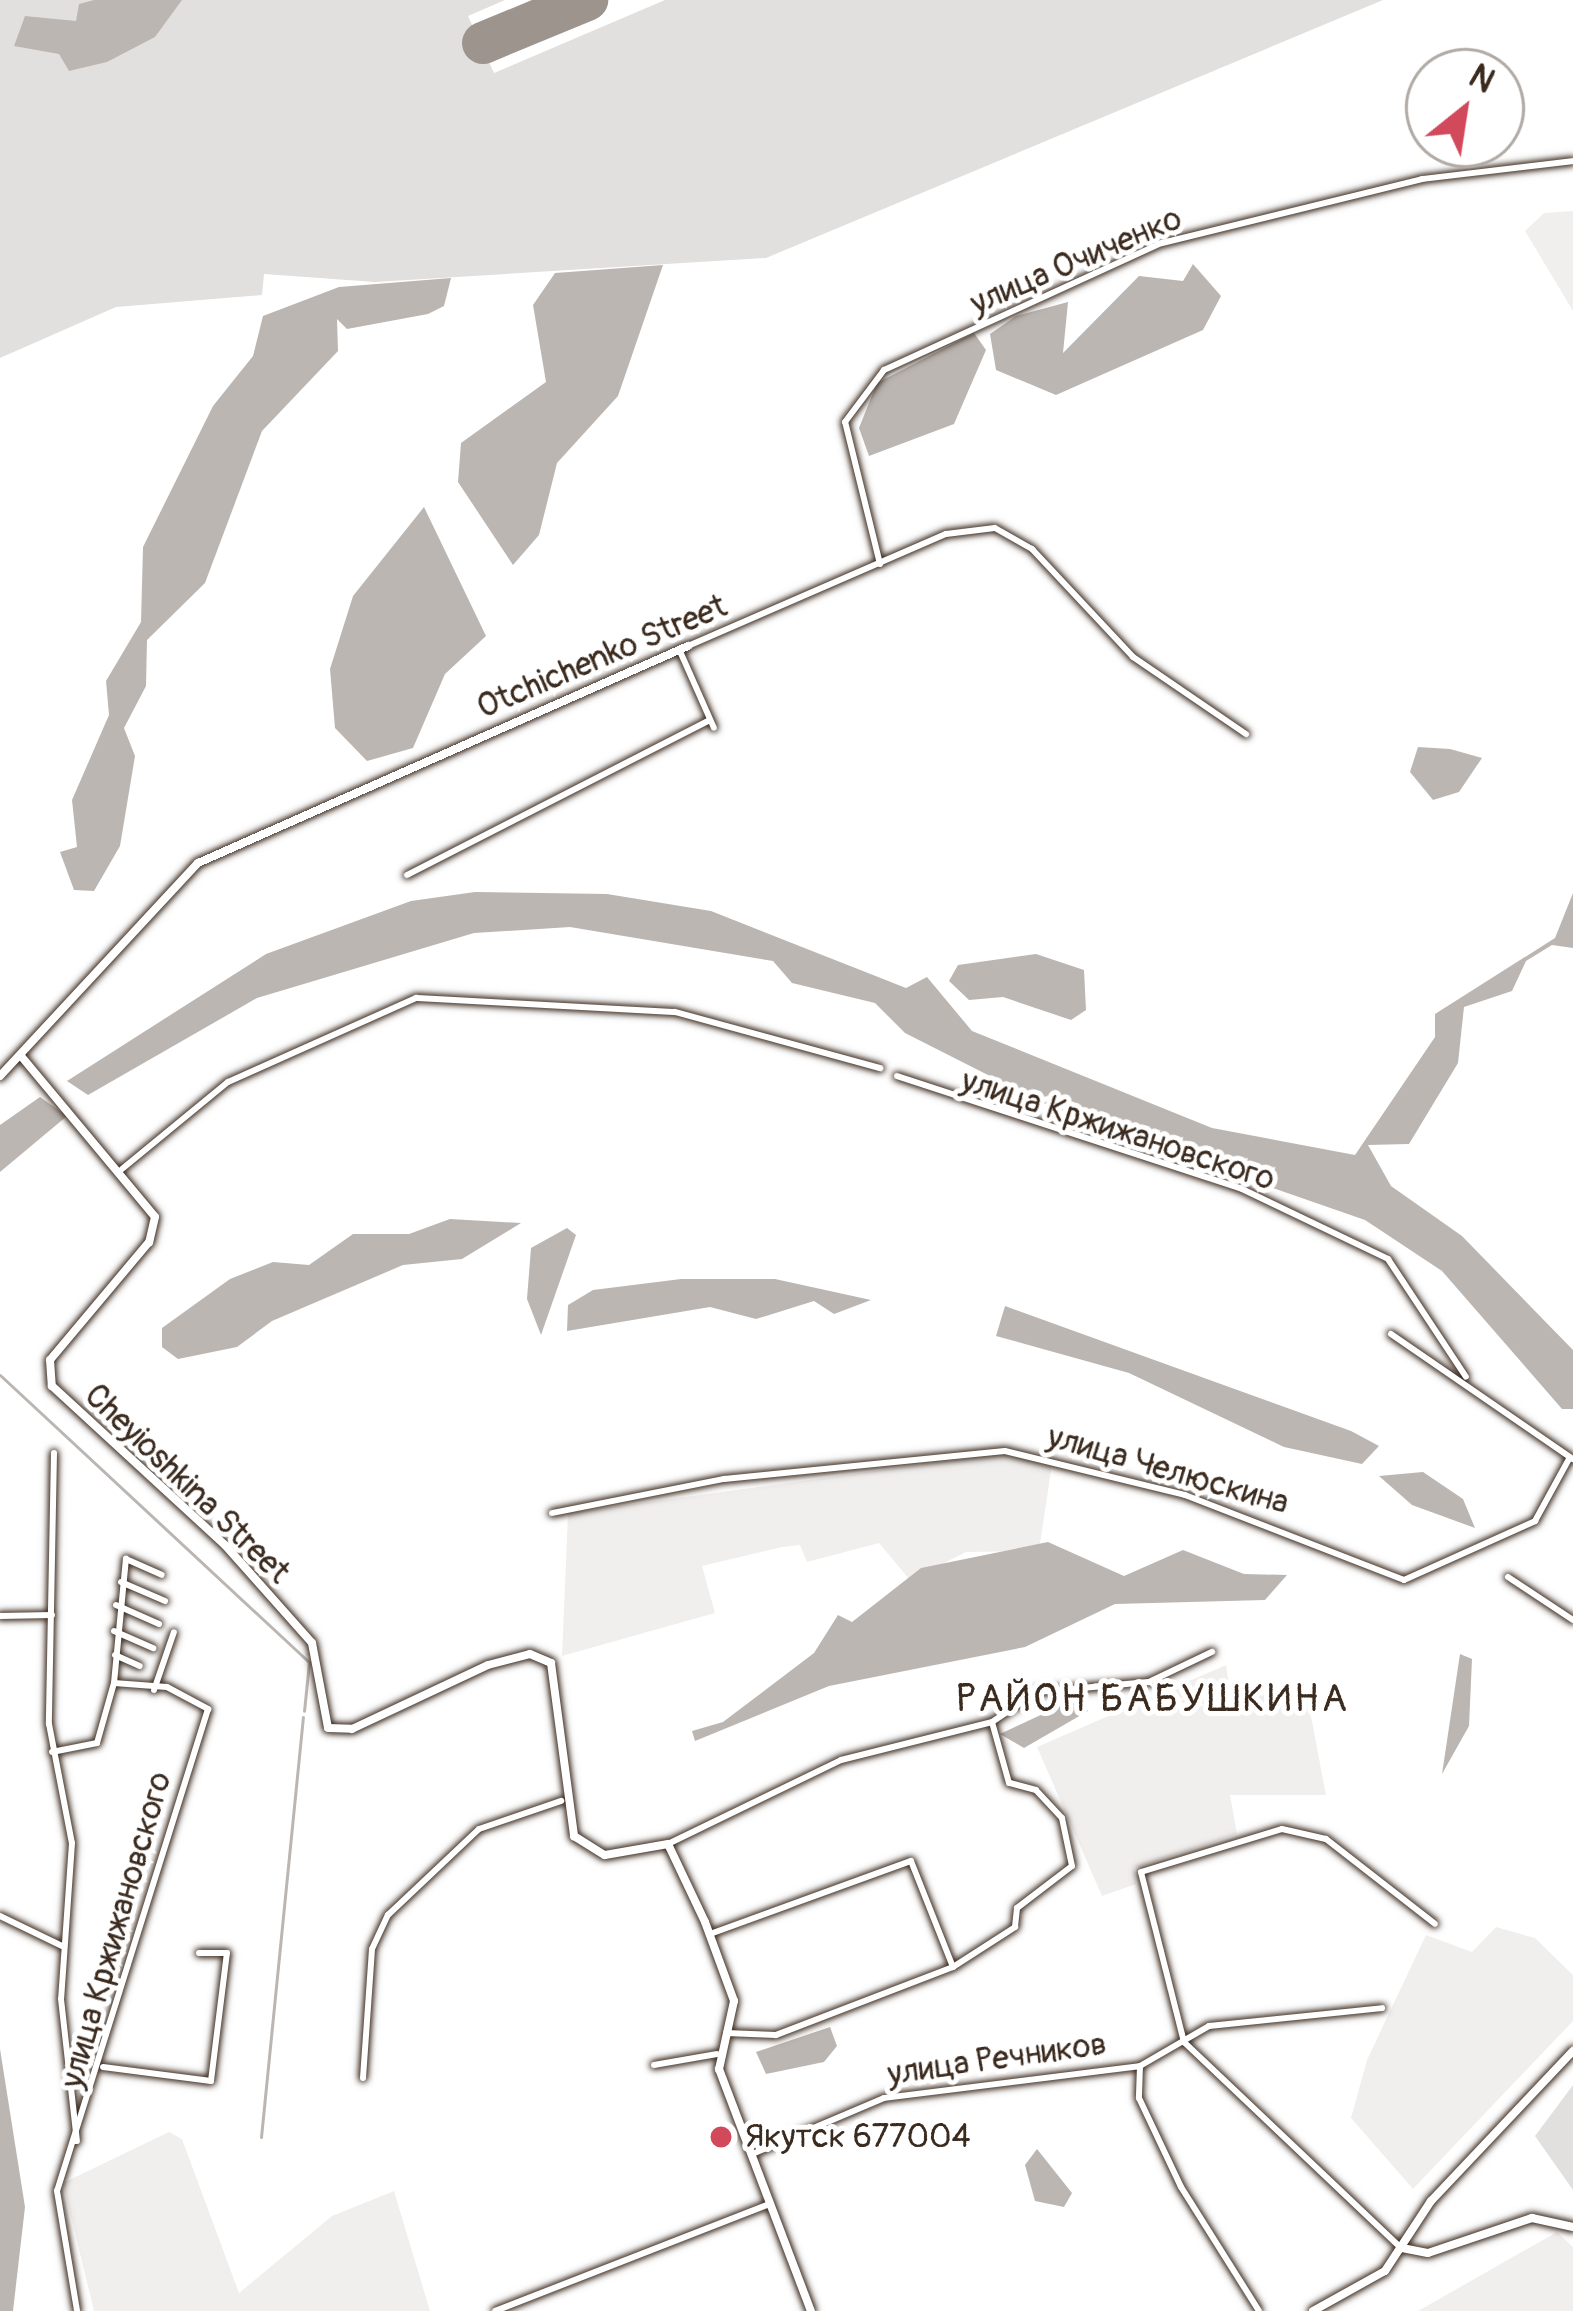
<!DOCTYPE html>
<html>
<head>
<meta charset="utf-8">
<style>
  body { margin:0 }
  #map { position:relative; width:1573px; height:2311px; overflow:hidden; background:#fff; font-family:Pangolin,sans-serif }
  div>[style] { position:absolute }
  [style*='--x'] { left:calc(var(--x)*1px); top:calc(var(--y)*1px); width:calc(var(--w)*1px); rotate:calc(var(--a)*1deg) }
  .built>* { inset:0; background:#f1efee }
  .green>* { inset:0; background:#e2e0de }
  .water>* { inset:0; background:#bcb6b3 }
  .stream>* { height:3px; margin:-1.5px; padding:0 1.5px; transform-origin:1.5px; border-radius:1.5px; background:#bcb6b3 }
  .runway>* { height:42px; margin:-21px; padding:0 21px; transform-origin:21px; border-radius:21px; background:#9d948e }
  .roads { filter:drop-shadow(0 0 3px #3b2a1e) drop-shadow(0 0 3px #3b2a1e) }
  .minor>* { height:6px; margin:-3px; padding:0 3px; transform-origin:3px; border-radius:3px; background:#fff }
  .tertiary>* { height:8px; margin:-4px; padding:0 4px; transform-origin:4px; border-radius:4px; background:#fff }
  .secondary>* { height:8px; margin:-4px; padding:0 4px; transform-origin:4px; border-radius:4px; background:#fff }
  .dots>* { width:33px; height:33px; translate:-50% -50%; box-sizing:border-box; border:6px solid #fff; border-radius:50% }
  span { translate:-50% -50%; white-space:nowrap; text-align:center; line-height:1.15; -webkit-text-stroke:10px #fff; paint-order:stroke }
  .street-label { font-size:33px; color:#3b2a1e }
  .poi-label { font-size:33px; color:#3b2a1e }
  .left { translate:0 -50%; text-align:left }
  .quarter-label { font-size:39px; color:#3b2a1e; letter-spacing:3px }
  .north { position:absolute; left:1405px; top:48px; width:120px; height:120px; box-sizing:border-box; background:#fff; border:3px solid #b1aaa5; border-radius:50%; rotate:30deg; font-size:33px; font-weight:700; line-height:48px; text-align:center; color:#3b2a1e }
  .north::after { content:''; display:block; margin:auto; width:42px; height:54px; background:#d1495b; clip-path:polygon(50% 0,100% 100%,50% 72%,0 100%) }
</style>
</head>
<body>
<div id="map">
  <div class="built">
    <i style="clip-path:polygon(1573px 211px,1573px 311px,1525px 231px,1544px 213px)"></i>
    <i style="clip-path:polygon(1000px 1454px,1052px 1464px,1039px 1551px,966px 1552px,910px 1580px,879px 1543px,807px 1562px,800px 1545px,782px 1547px,702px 1566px,715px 1613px,562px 1656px,568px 1513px)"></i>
    <i style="clip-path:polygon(1226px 1665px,1231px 1699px,1306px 1690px,1326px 1795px,1230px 1795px,1237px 1834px,1134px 1868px,1136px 1884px,1102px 1896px,1037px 1747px)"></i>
    <i style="clip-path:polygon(1496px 1927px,1535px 1938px,1573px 1975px,1573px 2021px,1413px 2189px,1351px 2118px,1367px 2060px,1426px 1935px,1472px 1952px)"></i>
    <i style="clip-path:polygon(169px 2132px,182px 2139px,239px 2293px,332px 2216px,394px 2191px,430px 2311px,94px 2311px,63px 2183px)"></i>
    <i style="clip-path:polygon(1557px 2232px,1573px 2247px,1573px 2311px,1418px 2311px)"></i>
  </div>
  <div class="green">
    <i style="clip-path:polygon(0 0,505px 0,468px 16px,494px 73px,665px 0,1383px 0,766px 258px,375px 282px,264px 274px,262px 295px,116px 307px,0 358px)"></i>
    <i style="clip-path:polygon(1573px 2085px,1573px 2190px,1535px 2136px)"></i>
  </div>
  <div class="water">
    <i style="clip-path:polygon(94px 0,182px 0,155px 37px,107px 62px,69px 71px,59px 54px,14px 46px,25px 16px,76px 21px,79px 4px)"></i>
    <i style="clip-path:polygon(1193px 264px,1221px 296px,1203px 330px,1056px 395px,996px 370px,990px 334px,1016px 316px,1068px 302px,1063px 353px,1139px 276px,1183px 281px)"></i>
    <i style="clip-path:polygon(663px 265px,618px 396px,557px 463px,539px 535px,513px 565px,458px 482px,461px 443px,546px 382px,533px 305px,555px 273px)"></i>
    <i style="clip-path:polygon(451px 278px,444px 306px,428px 314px,347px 329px,337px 319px,338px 351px,262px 431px,205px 583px,147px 640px,146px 686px,124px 728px,135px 756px,120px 846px,94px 891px,74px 890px,60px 852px,77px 847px,72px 800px,109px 715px,106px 681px,141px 622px,143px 547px,213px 406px,253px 356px,263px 316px,339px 287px)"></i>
    <i style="clip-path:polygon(974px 333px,986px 350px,954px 424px,869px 456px,859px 428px,877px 383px)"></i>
    <i style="clip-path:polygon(424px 507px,486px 636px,445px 674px,413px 748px,367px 761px,335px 728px,330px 669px,353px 596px)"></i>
    <i style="clip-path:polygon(1418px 747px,1450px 749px,1482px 758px,1459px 792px,1433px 800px,1410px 772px)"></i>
    <i style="clip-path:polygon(475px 892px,607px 894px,711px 911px,906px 988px,927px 977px,972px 1031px,1212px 1128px,1355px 1155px,1435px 1037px,1435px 1014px,1555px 938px,1573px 893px,1573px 948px,1552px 945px,1526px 961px,1512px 991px,1464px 1007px,1458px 1063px,1409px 1144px,1368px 1145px,1391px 1186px,1462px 1236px,1573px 1350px,1573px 1409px,1562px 1409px,1442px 1271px,1365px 1220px,1077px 1120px,905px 1033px,875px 1003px,792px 983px,773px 961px,570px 927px,474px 933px,257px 998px,88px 1095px,67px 1081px,266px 954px,411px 901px)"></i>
    <i style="clip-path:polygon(1036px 954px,1084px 970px,1086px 1010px,1071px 1020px,1003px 997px,969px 1000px,949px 981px,958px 965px)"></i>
    <i style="clip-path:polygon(40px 1097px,67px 1116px,0 1172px,0 1125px)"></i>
    <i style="clip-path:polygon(450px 1219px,521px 1223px,462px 1259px,403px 1265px,272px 1321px,237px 1347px,178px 1359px,162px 1347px,162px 1328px,230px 1279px,273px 1262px,309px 1265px,353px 1234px,409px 1234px)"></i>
    <i style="clip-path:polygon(567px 1228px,576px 1235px,541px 1335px,527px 1299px,531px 1248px)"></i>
    <i style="clip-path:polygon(681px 1279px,775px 1279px,871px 1300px,834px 1314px,814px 1301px,756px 1319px,710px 1307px,567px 1331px,568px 1305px,593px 1290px)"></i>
    <i style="clip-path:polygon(1005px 1306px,1351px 1431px,1379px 1446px,1362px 1464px,1284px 1447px,1129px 1373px,996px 1336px)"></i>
    <i style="clip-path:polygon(1423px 1472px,1463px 1499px,1475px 1528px,1412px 1505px,1379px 1476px)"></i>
    <i style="clip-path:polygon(1048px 1542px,1124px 1576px,1183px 1550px,1244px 1574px,1287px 1575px,1265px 1600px,1115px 1604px,1025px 1647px,829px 1686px,695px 1741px,692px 1731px,723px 1722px,814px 1653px,838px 1615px,852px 1622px,921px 1568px)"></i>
    <i style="clip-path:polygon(1460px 1654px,1472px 1659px,1469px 1726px,1442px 1774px)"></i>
    <i style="clip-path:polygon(1077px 1698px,1088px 1711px,1024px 1748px,1000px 1734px)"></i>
    <i style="clip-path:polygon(830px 2027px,837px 2046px,824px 2062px,766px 2074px,756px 2052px)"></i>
    <i style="clip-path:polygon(0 2049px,25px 2207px,13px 2311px,0 2311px)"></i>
    <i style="clip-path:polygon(1037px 2149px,1072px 2193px,1064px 2207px,1035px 2201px,1025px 2165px)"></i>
  </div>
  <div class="stream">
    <i style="--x:0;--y:1375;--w:422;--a:42.9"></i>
    <i style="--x:309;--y:1662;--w:49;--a:95.8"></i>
    <i style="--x:261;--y:2137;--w:422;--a:-84.3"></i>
  </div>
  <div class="runway">
    <i style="--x:483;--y:43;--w:113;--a:-22.5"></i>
  </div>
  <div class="roads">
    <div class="minor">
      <i style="--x:880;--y:564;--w:146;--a:-103.8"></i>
      <i style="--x:845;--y:422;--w:65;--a:-53.1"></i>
      <i style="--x:884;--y:370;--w:306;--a:-24.6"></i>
      <i style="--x:1162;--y:243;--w:268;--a:-13.8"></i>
      <i style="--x:1422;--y:179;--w:152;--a:-6.8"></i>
      <i style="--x:688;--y:646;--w:281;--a:-23.5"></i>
      <i style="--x:946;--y:534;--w:49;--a:-7"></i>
      <i style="--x:995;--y:528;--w:43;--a:29.6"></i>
      <i style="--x:1032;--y:549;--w:148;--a:46.9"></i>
      <i style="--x:1133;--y:657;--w:137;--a:34.3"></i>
      <i style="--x:679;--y:649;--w:86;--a:66.1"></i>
      <i style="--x:407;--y:875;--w:340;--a:-27.1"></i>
      <i style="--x:897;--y:1076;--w:361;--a:18.1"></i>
      <i style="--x:1240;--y:1188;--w:164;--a:25.6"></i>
      <i style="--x:1388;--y:1259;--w:141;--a:56.5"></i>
      <i style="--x:122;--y:1169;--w:137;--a:-39.4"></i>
      <i style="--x:228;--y:1082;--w:206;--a:-24.1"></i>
      <i style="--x:416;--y:998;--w:259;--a:3.1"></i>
      <i style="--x:675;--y:1012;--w:213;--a:15.3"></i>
      <i style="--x:1391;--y:1334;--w:221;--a:34.5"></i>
      <i style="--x:54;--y:1453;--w:271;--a:91.1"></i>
      <i style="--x:49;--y:1724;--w:121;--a:79.1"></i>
      <i style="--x:72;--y:1843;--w:156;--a:94"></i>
      <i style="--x:61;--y:1999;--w:143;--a:83.6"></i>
      <i style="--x:552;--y:1513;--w:175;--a:-11.2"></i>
      <i style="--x:724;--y:1479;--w:282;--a:-5.7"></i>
      <i style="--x:1005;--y:1451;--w:185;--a:13.7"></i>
      <i style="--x:1185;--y:1495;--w:235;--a:21.2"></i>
      <i style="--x:1404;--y:1580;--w:144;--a:-24.2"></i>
      <i style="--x:1535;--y:1521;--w:71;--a:-61.3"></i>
      <i style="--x:1508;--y:1577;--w:78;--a:33.5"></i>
      <i style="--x:121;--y:1582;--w:48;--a:23.4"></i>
      <i style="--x:116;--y:1605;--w:47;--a:23.8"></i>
      <i style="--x:0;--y:1616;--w:52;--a:-1.1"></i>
      <i style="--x:114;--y:1631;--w:43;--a:23.6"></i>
      <i style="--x:115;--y:1655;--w:27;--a:24"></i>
      <i style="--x:114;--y:1683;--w:125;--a:-84.5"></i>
      <i style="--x:126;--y:1559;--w:39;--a:24"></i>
      <i style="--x:154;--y:1690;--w:61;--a:-71"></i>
      <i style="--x:52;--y:1752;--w:46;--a:-11.3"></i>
      <i style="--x:97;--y:1743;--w:62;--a:-74.2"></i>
      <i style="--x:114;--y:1683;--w:53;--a:4.3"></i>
      <i style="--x:167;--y:1687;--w:47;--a:28.2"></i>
      <i style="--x:208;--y:1709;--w:505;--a:107.39"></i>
      <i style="--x:57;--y:2191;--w:122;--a:80.5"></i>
      <i style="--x:668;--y:1844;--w:192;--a:-25.9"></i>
      <i style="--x:841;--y:1760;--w:156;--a:-14.1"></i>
      <i style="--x:992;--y:1722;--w:54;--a:-33.7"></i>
      <i style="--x:1037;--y:1692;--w:112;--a:-5.1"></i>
      <i style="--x:1149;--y:1682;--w:70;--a:-25.5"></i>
      <i style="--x:0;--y:1916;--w:69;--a:25.8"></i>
      <i style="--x:710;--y:1934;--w:214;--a:-20"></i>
      <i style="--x:911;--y:1861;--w:114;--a:68.4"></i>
      <i style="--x:953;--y:1967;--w:190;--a:159"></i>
      <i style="--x:776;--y:2035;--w:50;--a:-177.7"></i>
      <i style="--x:953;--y:1967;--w:74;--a:-32.8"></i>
      <i style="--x:1015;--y:1927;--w:19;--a:-84"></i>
      <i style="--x:1017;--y:1908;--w:69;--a:-37.4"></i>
      <i style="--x:1072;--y:1866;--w:49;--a:-101.8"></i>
      <i style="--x:1062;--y:1818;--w:38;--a:-133"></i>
      <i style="--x:1036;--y:1790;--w:28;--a:-165"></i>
      <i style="--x:1009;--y:1783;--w:63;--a:-105.6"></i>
      <i style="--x:654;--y:2065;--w:64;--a:-9.9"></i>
      <i style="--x:1140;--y:2066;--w:32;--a:92"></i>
      <i style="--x:1139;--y:2098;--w:98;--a:64.7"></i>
      <i style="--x:1181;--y:2187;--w:146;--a:57.8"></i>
      <i style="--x:103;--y:2067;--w:109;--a:7.4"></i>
      <i style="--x:211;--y:2081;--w:129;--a:-82.9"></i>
      <i style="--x:227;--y:1953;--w:28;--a:180"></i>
      <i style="--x:363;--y:2078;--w:129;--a:-86"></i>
      <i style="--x:372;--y:1949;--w:38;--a:-65"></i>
      <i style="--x:388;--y:1915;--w:125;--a:-43.4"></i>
      <i style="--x:479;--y:1829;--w:87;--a:-18.9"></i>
      <i style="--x:752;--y:2154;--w:143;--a:-23"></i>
      <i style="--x:884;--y:2098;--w:258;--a:-7.1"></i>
      <i style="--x:1140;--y:2066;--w:80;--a:-30.1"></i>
      <i style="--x:1209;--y:2026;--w:174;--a:-5.9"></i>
      <i style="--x:1400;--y:2247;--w:298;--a:-136.5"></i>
      <i style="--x:1184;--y:2042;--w:175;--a:-104.2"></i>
      <i style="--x:1141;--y:1872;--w:147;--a:-17"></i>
      <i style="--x:1282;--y:1829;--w:45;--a:12.8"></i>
      <i style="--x:1326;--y:1839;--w:138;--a:37.9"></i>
      <i style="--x:495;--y:2311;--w:294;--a:-21.3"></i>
    </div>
    <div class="tertiary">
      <i style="--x:21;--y:1056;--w:209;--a:50.2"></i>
      <i style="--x:155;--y:1217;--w:26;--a:103"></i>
      <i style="--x:149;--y:1242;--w:154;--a:130"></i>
      <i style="--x:50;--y:1360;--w:26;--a:86"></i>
      <i style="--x:52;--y:1386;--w:235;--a:42.6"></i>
      <i style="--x:225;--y:1545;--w:131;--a:48.4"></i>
      <i style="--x:312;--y:1643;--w:86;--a:79.3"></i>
      <i style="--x:328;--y:1728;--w:24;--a:2"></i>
      <i style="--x:352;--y:1729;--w:150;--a:-25.2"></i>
      <i style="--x:488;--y:1665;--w:43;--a:-14.7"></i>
      <i style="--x:530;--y:1654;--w:23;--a:23"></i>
      <i style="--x:551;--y:1663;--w:175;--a:82.4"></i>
      <i style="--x:574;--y:1836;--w:36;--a:32"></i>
      <i style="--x:605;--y:1855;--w:64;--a:-9.9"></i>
      <i style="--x:668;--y:1844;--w:86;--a:64.6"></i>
      <i style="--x:705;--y:1922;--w:84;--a:69.8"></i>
      <i style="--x:734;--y:2001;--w:70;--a:102.4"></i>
      <i style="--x:719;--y:2069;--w:259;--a:69.2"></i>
      <i style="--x:0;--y:1076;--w:291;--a:-47.1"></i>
      <i style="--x:198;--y:863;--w:536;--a:-23.89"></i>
    </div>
    <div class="secondary">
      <i style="--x:1402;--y:2248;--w:26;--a:11"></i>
      <i style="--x:1428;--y:2253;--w:110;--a:-18.6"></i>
      <i style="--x:1532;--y:2218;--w:42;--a:12.4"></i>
      <i style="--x:1313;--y:2311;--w:82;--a:-29.1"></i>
      <i style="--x:1385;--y:2271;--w:84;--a:-56.7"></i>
      <i style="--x:1431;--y:2201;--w:207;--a:-46.6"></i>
    </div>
  </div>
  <div class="dots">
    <i style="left:721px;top:2137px;background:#d1495b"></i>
  </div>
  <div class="street-label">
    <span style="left:1076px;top:261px;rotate:-23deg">улица Очиченко</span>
    <span style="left:602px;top:657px;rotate:-23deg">Otchichenko Street</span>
    <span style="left:1118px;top:1130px;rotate:18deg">улица Кржижановского</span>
    <span style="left:1168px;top:1470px;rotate:16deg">улица Челюскина</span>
    <span style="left:187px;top:1484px;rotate:44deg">Cheyioshkina Street</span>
    <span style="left:116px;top:1930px;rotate:-74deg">улица Кржижановского</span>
    <span style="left:997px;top:2059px;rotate:-8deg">улица Речников</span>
  </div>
  <div class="poi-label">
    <span class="left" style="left:745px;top:2137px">Якутск 677004</span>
  </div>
  <div class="quarter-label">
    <span style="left:1153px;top:1699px">РАЙОН БАБУШКИНА</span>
  </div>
  <div class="north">N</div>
</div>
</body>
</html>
